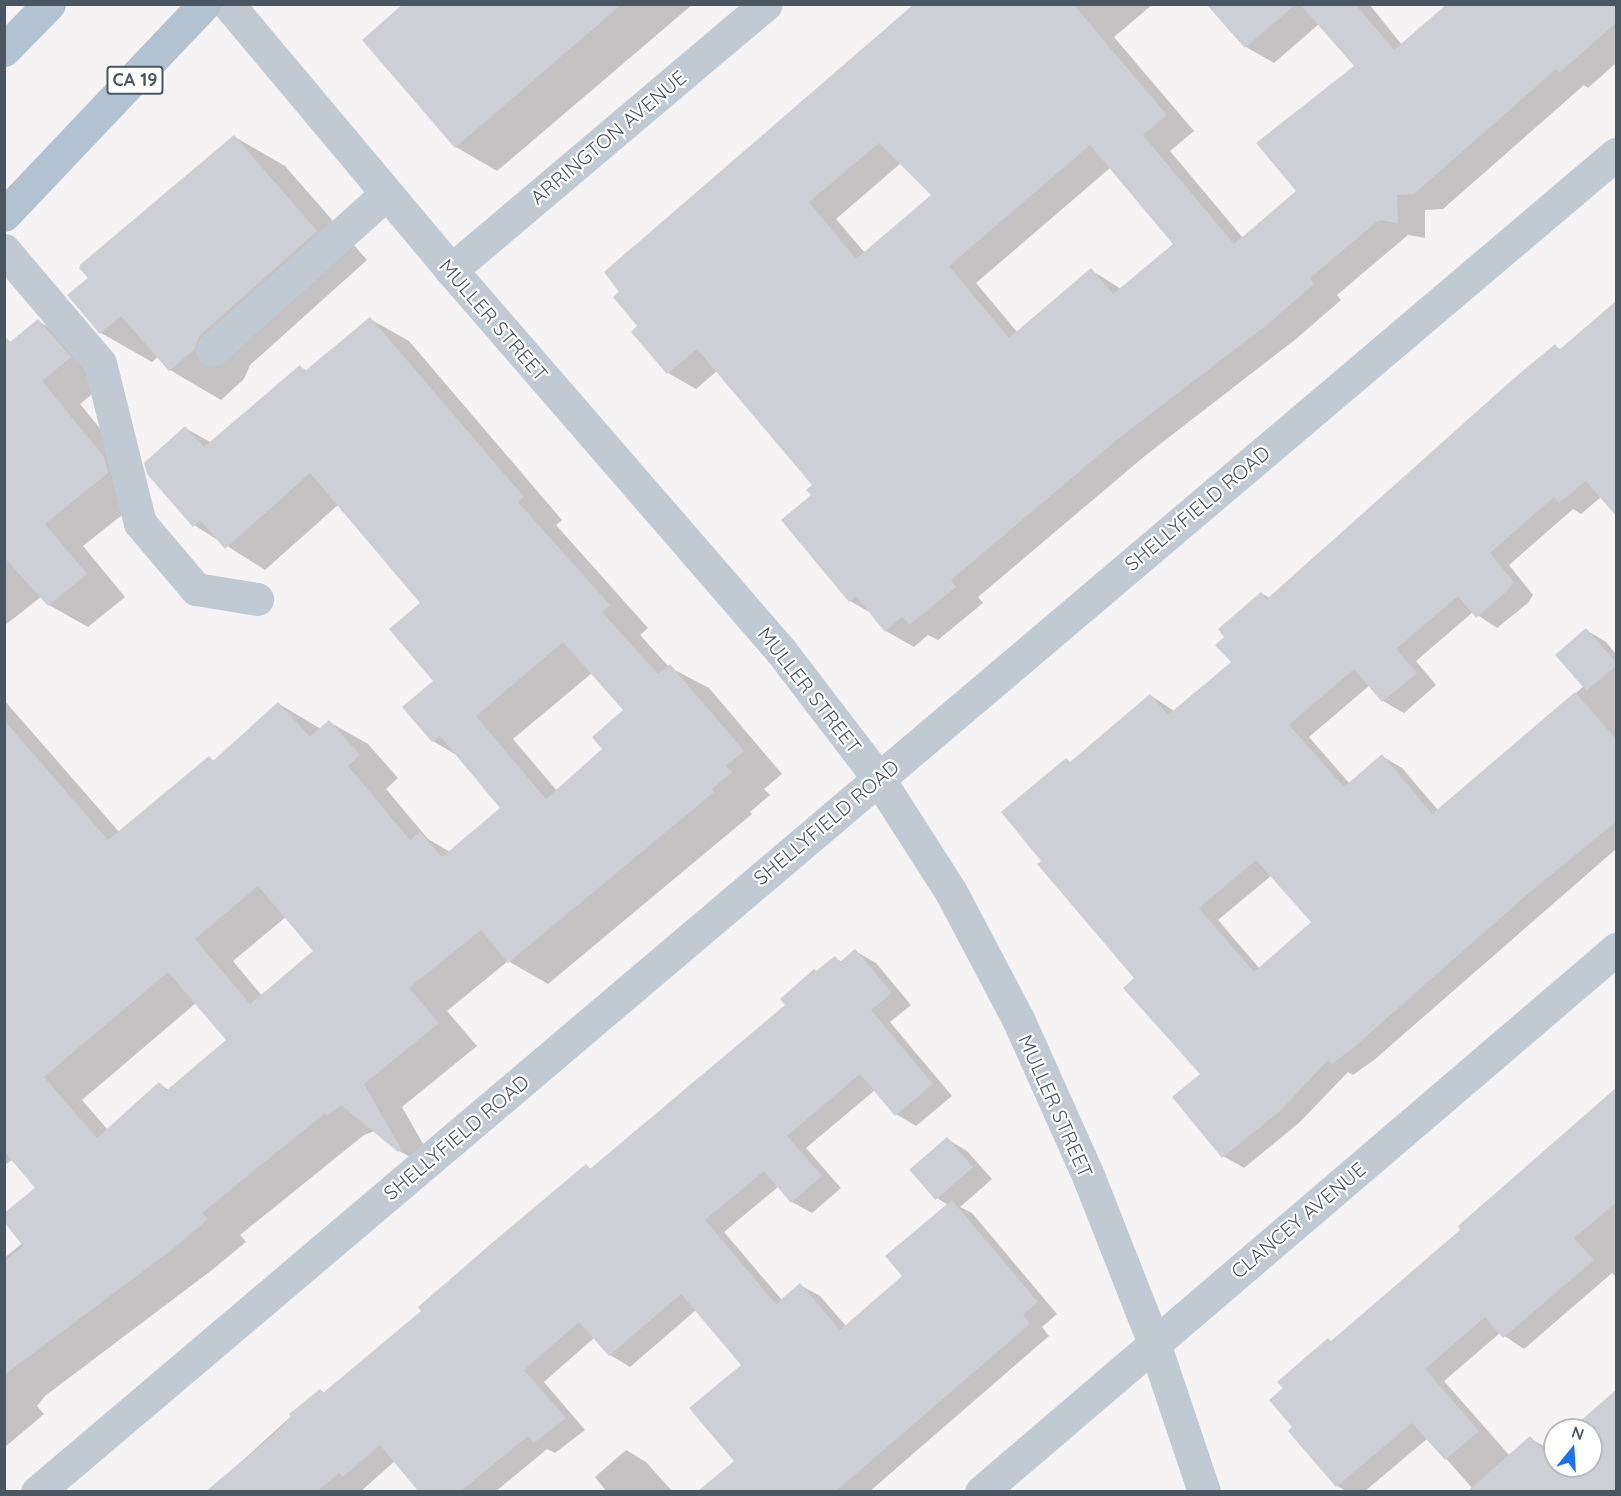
<!DOCTYPE html>
<html>
<head>
<meta charset="utf-8">
<style>
  body { margin:0 }
  #map { position:relative; width:1621px; height:1496px; overflow:hidden; background:#f5f3f3; font-family:Quicksand,sans-serif }
  div>[style] { position:absolute }
  [style*='--x'] { left:calc(var(--x)*1px); top:calc(var(--y)*1px); width:calc(var(--w)*1px); rotate:calc(var(--a)*1deg) }
  .shadow>* { inset:0; background:#0003 }
  .building>* { inset:0; background:#cdcfd5; transform-origin:0 0 }
  .minor>* { height:33px; margin:-16.5px; padding:0 16.5px; transform-origin:16.5px; border-radius:16.5px; background:#c1cad2 }
  .major>* { height:33px; margin:-16.5px; padding:0 16.5px; transform-origin:16.5px; border-radius:16.5px; background:#b3c2d1 }
  span { translate:-50% -50%; white-space:nowrap; text-align:center; line-height:1.15; -webkit-text-stroke:4.5px #fff; paint-order:stroke }
  .shield-label span { padding:2px 4px; background:#fff; border:2px solid; border-radius:4px; -webkit-text-stroke-width:0 }
  .shield-label { font-size:18px; color:#4a5661; font-weight:700 }
  .street-label { font-size:20px; color:#4a5661 }
  .frame { position:absolute; inset:0; border:6px solid #4a5661; pointer-events:none }
  .north { position:absolute; left:1543px; top:1418px; width:60px; height:60px; box-sizing:border-box; background:#fff; border:2px solid #b7bbc0; border-radius:50%; rotate:18deg; font-size:16px; font-weight:700; line-height:24px; text-align:center; color:#4a5661 }
  .north::after { content:''; display:block; margin:auto; width:21px; height:27px; background:#1a73e8; clip-path:polygon(50% 0,100% 100%,50% 72%,0 100%) }
</style>
</head>
<body>
<div id="map">
  <div class="shadow">
    <i style="clip-path:polygon(406px 4px,693px 4px,497px 171px,456px 147px)"></i>
    <i style="clip-path:polygon(evenodd,916px 4px,1153px 4px,1114px 37px,1194px 131px,1170px 151px,1243px 238px,1298px 191px,1357px 67px,1319px 24px,1274px 63px,1246px 47px,1208px 4px,1369px 4px,1402px 45px,1616px 4px,1616px 63px,1588px 88px,1584px 85px,1443px 209px,1425px 210px,1425px 238px,1408px 235px,1337px 295px,1341px 300px,1296px 339px,1146px 455px,978px 597px,983px 603px,938px 640px,928px 635px,914px 647px,886px 631px,871px 613px,850px 601px,813px 495px,814px 485px,717px 371px,696px 389px,668px 373px,916px 4px,901px 163px,933px 196px,865px 253px,836px 219px,901px 163px,916px 4px,1110px 168px,1175px 245px,1121px 289px,1091px 270px,1018px 333px,976px 283px,1110px 168px)"></i>
    <i style="clip-path:polygon(235px 137px,285px 166px,367px 260px,250px 365px,244px 379px,221px 400px,170px 370px,158px 357px,152px 362px,101px 333px,90px 278px)"></i>
    <i style="clip-path:polygon(evenodd,370px 319px,409px 341px,562px 520px,556px 525px,648px 628px,640px 635px,669px 667px,709px 688px,782px 774px,764px 789px,770px 795px,750px 812px,752px 814px,548px 984px,508px 961px,447px 1011px,477px 1046px,402px 1107px,439px 1172px,399px 1151px,375px 1131px,364px 1135px,240px 1235px,246px 1242px,212px 1270px,45px 1396px,37px 1406px,44px 1414px,4px 1448px,4px 1258px,23px 1243px,37px 1188px,13px 1159px,4px 1166px,4px 700px,120px 833px,209px 758px,215px 761px,279px 704px,321px 729px,329px 722px,368px 744px,398px 778px,386px 789px,428px 839px,450px 852px,502px 808px,458px 756px,433px 741px,435px 681px,422px 604px,339px 504px,265px 570px,194px 525px,185px 428px,212px 443px,300px 367px,308px 371px,370px 319px,592px 673px,625px 711px,604px 750px,557px 791px,513px 739px,592px 673px,370px 319px,286px 917px,315px 951px,262px 996px,233px 961px,286px 917px,370px 319px,196px 1003px,228px 1040px,169px 1090px,159px 1084px,108px 1130px,82px 1100px,196px 1003px)"></i>
    <i style="clip-path:polygon(38px 321px,77px 343px,109px 380px,80px 404px,143px 481px,147px 495px,83px 546px,125px 597px,88px 627px,49px 605px,42px 596px,4px 626px,4px 348px)"></i>
    <i style="clip-path:polygon(evenodd,1555px 346px,1562px 350px,1601px 497px,1581px 514px,1573px 509px,1509px 565px,1533px 595px,1528px 603px,1497px 628px,1473px 612px,1416px 661px,1436px 685px,1404px 713px,1383px 701px,1370px 685px,1309px 737px,1350px 784px,1382px 756px,1402px 768px,1438px 810px,1584px 686px,1586px 630px,1606px 642px,1616px 654px,1616px 849px,1374px 1060px,1353px 1075px,1348px 1072px,1300px 1122px,1244px 1168px,1223px 1156px,1202px 1074px,1125px 988px,1136px 978px,1044px 861px,1067px 760px,1072px 763px,1150px 695px,1174px 711px,1233px 662px,1261px 593px,1270px 598px,1555px 346px,1272px 875px,1313px 922px,1260px 969px,1218px 920px,1272px 875px)"></i>
    <i style="clip-path:polygon(855px 951px,876px 963px,911px 1005px,890px 1022px,952px 1096px,916px 1126px,896px 1114px,875px 1090px,806px 1148px,841px 1188px,812px 1213px,792px 1202px,779px 1186px,724px 1232px,782px 1300px,800px 1285px,820px 1296px,846px 1326px,904px 1276px,948px 1205px,937px 1198px,947px 1139px,967px 1151px,992px 1179px,960px 1207px,972px 1213px,1057px 1314px,1042px 1327px,1049px 1336px,869px 1492px,700px 1492px,736px 1461px,743px 1365px,696px 1310px,630px 1367px,610px 1355px,595px 1337px,544px 1382px,585px 1430px,555px 1453px,547px 1449px,495px 1492px,420px 1492px,395px 1461px,360px 1492px,208px 1492px,320px 1390px,325px 1393px,423px 1311px,586px 1166px,592px 1169px,787px 1005px,817px 973px,835px 958px,842px 962px)"></i>
    <i style="clip-path:polygon(1616px 1101px,1616px 1277px,1612px 1273px,1524px 1349px,1500px 1333px,1444px 1381px,1510px 1456px,1530px 1438px,1550px 1450px,1555px 1445px,1555px 1466px,1591px 1466px,1591px 1430px,1572px 1430px,1616px 1391px,1616px 1492px,1468px 1492px,1472px 1488px,1428px 1438px,1364px 1492px,1348px 1492px,1337px 1486px,1294px 1427px,1285px 1388px,1329px 1340px,1332px 1342px)"></i>
    <i style="clip-path:polygon(626px 1450px,646px 1462px,673px 1492px,607px 1492px,595px 1477px)"></i>
  </div>
  <div class="building">
    <i style="clip-path:polygon(403px 4px,622px 4px,455px 148px,362px 40px)"></i>
    <i style="clip-path:polygon(evenodd,914px 4px,1073px 4px,1167px 115px,1143px 135px,1234px 244px,1296px 191px,1256px 143px,1354px 66px,1300px 4px,1355px 4px,1394px 50px,1447px 4px,1617px 4px,1617px 22px,1559px 73px,1556px 69px,1414px 194px,1397px 195px,1398px 223px,1379px 220px,1310px 278px,1314px 284px,1268px 324px,1118px 439px,951px 580px,956px 587px,909px 625px,902px 617px,885px 632px,856px 596px,849px 602px,781px 520px,811px 495px,806px 490px,812px 485px,697px 349px,667px 374px,631px 332px,637px 326px,613px 297px,619px 292px,604px 272px,914px 4px,879px 143px,931px 195px,856px 259px,809px 202px,879px 143px,914px 4px,1090px 145px,1173px 244px,1113px 294px,1091px 268px,1009px 338px,949px 266px,1090px 145px)"></i>
    <i style="clip-path:polygon(1206px 4px,1296px 4px,1245px 48px)"></i>
    <i style="clip-path:polygon(234px 135px,317px 231px,199px 336px,194px 350px,169px 371px,121px 316px,100px 334px,67px 295px,88px 278px,79px 268px,81px 264px)"></i>
    <i style="clip-path:polygon(evenodd,1617px 300px,1617px 517px,1586px 481px,1559px 503px,1554px 497px,1490px 553px,1514px 582px,1507px 591px,1476px 618px,1458px 596px,1396px 649px,1417px 673px,1382px 702px,1354px 669px,1289px 725px,1344px 787px,1382px 754px,1432px 814px,1575px 692px,1617px 740px,1617px 821px,1530px 892px,1353px 1048px,1332px 1064px,1328px 1060px,1280px 1111px,1222px 1158px,1172px 1097px,1200px 1074px,1123px 988px,1134px 978px,1037px 864px,1041px 861px,1001px 812px,1066px 758px,1070px 762px,1150px 694px,1168px 715px,1231px 662px,1215px 645px,1224px 637px,1218px 629px,1261px 592px,1267px 599px,1512px 380px,1555px 344px,1559px 350px,1617px 300px,1256px 860px,1311px 922px,1254px 972px,1199px 908px,1256px 860px)"></i>
    <i style="clip-path:polygon(evenodd,370px 317px,524px 497px,518px 502px,610px 605px,602px 612px,658px 674px,670px 664px,744px 751px,726px 766px,732px 772px,712px 789px,714px 792px,508px 963px,481px 930px,409px 988px,439px 1023px,364px 1084px,401px 1149px,398px 1152px,341px 1105px,327px 1116px,325px 1113px,202px 1213px,208px 1219px,173px 1249px,4px 1375px,4px 1262px,23px 1246px,4px 1222px,4px 1213px,35px 1188px,4px 1151px,4px 720px,108px 840px,209px 756px,213px 761px,278px 702px,310px 737px,329px 720px,360px 755px,348px 766px,410px 840px,420px 832px,442px 857px,500px 808px,440px 736px,432px 742px,402px 707px,433px 681px,389px 629px,420px 603px,310px 473px,225px 549px,200px 520px,193px 527px,147px 474px,144px 463px,185px 426px,204px 447px,300px 365px,305px 371px,370px 317px,563px 642px,623px 710px,592px 737px,602px 749px,546px 799px,476px 716px,563px 642px,370px 317px,258px 886px,313px 951px,250px 1004px,195px 939px,258px 886px,370px 317px,168px 972px,226px 1040px,167px 1090px,159px 1082px,97px 1138px,44px 1077px,168px 972px)"></i>
    <i style="clip-path:polygon(38px 319px,71px 357px,42px 381px,104px 457px,108px 473px,45px 524px,87px 574px,48px 606px,4px 557px,4px 335px,10px 342px)"></i>
    <i style="left:1586px;top:628px;width:48px;height:41px;rotate:49deg"></i>
    <i style="clip-path:polygon(855px 949px,892px 993px,871px 1010px,933px 1084px,895px 1116px,860px 1074px,787px 1136px,822px 1176px,791px 1203px,764px 1171px,705px 1220px,776px 1304px,800px 1283px,840px 1330px,902px 1276px,885px 1256px,952px 1200px,1038px 1302px,1023px 1315px,1030px 1324px,836px 1491px,698px 1491px,734px 1461px,689px 1408px,741px 1365px,681px 1294px,609px 1356px,579px 1322px,524px 1370px,566px 1418px,534px 1443px,528px 1436px,461px 1491px,418px 1491px,380px 1445px,343px 1477px,339px 1473px,318px 1491px,206px 1491px,272px 1436px,291px 1417px,289px 1414px,320px 1389px,323px 1393px,421px 1311px,418px 1307px,499px 1237px,586px 1164px,590px 1169px,785px 1005px,780px 999px,814px 969px,816px 971px,835px 956px,840px 962px)"></i>
    <i style="clip-path:polygon(1617px 1087px,1617px 1202px,1574px 1238px,1594px 1260px,1503px 1338px,1485px 1317px,1425px 1369px,1479px 1431px,1445px 1460px,1412px 1423px,1336px 1487px,1288px 1431px,1292px 1427px,1269px 1400px,1283px 1388px,1277px 1382px,1328px 1338px,1331px 1341px,1460px 1230px,1458px 1226px)"></i>
    <i style="left:947px;top:1137px;width:40px;height:50px;rotate:49deg"></i>
    <i style="clip-path:polygon(1617px 1389px,1617px 1491px,1468px 1491px,1530px 1436px,1545px 1452px,1555px 1443px,1555px 1466px,1591px 1466px,1591px 1430px,1570px 1430px)"></i>
  </div>
  <div class="minor">
    <i style="--x:228;--y:4;--w:347;--a:50"></i>
    <i style="--x:451;--y:270;--w:504;--a:49.1"></i>
    <i style="--x:781;--y:651;--w:160;--a:52.6"></i>
    <i style="--x:878;--y:778;--w:135;--a:57.4"></i>
    <i style="--x:951;--y:892;--w:144;--a:62.2"></i>
    <i style="--x:1018;--y:1019;--w:174;--a:65.9"></i>
    <i style="--x:1089;--y:1178;--w:177;--a:68.5"></i>
    <i style="--x:1154;--y:1343;--w:157;--a:71.4"></i>
    <i style="--x:4;--y:250;--w:148;--a:49.7"></i>
    <i style="--x:100;--y:363;--w:165;--a:76"></i>
    <i style="--x:140;--y:523;--w:87;--a:49.7"></i>
    <i style="--x:196;--y:589;--w:62;--a:9.3"></i>
    <i style="--x:451;--y:270;--w:412;--a:-40.2"></i>
    <i style="--x:212;--y:350;--w:234;--a:-41.9"></i>
    <i style="--x:37;--y:1492;--w:2070;--a:-40.28"></i>
    <i style="--x:981;--y:1492;--w:836;--a:-40.53"></i>
  </div>
  <div class="major">
    <i style="--x:4;--y:50;--w:64;--a:-45.6"></i>
    <i style="--x:4;--y:215;--w:291;--a:-46.5"></i>
  </div>
  <div class="shield-label">
    <span style="left:135px;top:80px">CA 19</span>
  </div>
  <div class="street-label">
    <span style="left:608px;top:137px;rotate:-40deg">ARRINGTON AVENUE</span>
    <span style="left:494px;top:320px;rotate:49deg">MULLER STREET</span>
    <span style="left:1197px;top:508px;rotate:-40deg">SHELLYFIELD ROAD</span>
    <span style="left:810px;top:690px;rotate:52deg">MULLER STREET</span>
    <span style="left:826px;top:822px;rotate:-40deg">SHELLYFIELD ROAD</span>
    <span style="left:1056px;top:1106px;rotate:66deg">MULLER STREET</span>
    <span style="left:456px;top:1137px;rotate:-40deg">SHELLYFIELD ROAD</span>
    <span style="left:1298px;top:1220px;rotate:-40deg">CLANCEY AVENUE</span>
  </div>
  <div class="frame"></div>
  <div class="north">N</div>
</div>
</body>
</html>
